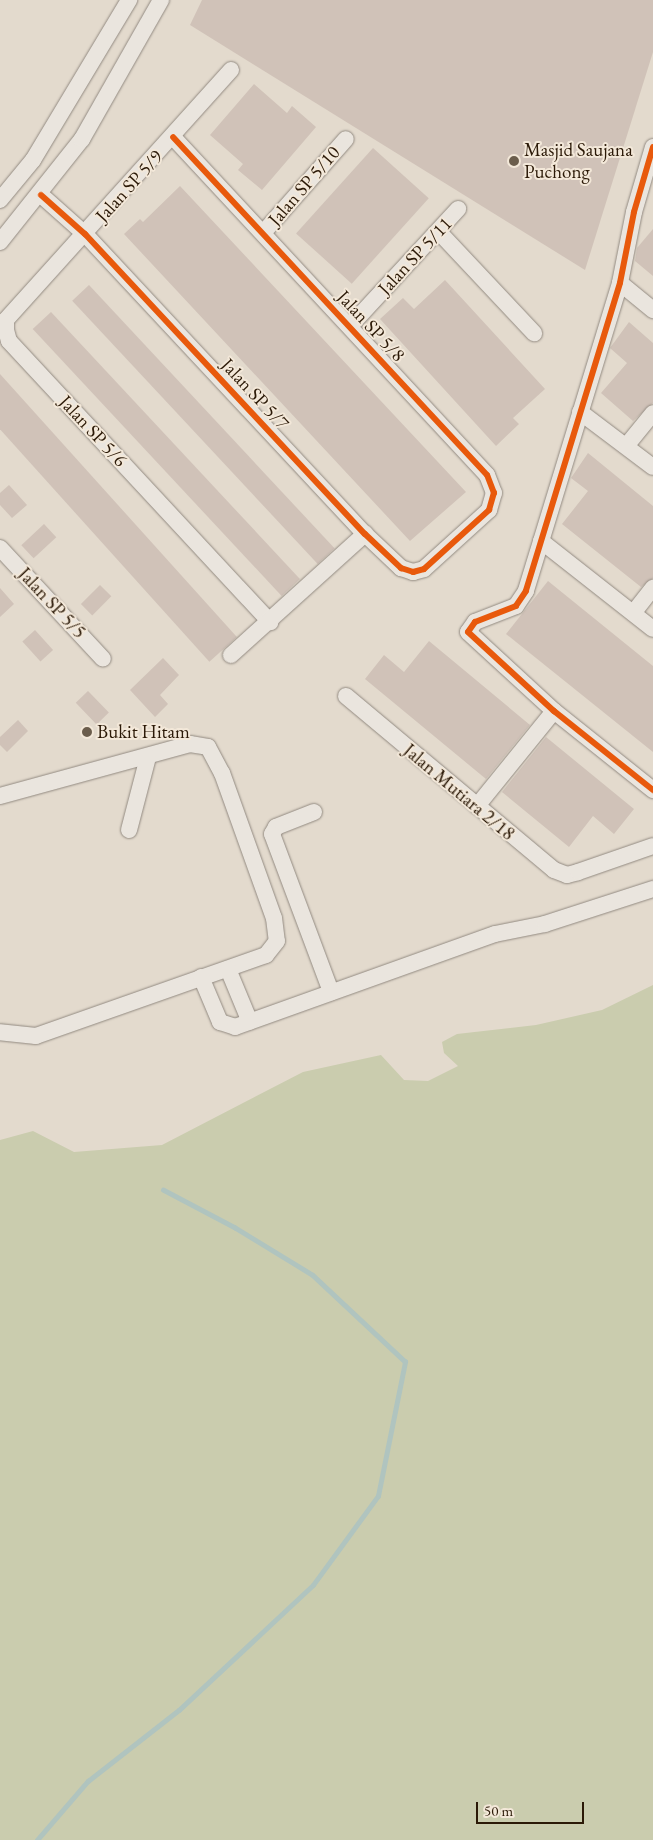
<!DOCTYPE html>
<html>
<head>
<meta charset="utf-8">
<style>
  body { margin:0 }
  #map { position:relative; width:653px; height:1840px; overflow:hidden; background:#e3dacd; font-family:"EB Garamond",serif }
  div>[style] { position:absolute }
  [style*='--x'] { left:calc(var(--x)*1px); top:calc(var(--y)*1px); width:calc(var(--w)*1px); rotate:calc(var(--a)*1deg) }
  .green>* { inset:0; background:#caccae }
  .stream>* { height:4.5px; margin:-2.25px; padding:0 2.25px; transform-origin:2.25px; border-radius:2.25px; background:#b0c4bf }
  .building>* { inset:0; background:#d0c2b8; transform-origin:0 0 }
  .roads { filter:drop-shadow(0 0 1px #928a81) drop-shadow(0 0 1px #928a81) }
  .minor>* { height:16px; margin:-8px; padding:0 8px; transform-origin:8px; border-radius:8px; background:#eae5de }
  .cycleway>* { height:6px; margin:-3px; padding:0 3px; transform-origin:3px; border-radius:3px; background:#e8590c }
  .dots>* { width:14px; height:14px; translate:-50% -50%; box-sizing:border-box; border:2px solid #f3e8d9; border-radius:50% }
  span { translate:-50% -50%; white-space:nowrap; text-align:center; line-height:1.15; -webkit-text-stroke:4px #f3e8d9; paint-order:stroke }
  .poi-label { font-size:19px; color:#2b1907 }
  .left { translate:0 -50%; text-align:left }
  .street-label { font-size:19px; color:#2b1907 }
  .scale { position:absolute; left:476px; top:1802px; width:108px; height:22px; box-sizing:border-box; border:2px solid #2b1907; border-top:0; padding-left:6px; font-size:15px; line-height:18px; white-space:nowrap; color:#2b1907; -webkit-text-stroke:4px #f3e8d9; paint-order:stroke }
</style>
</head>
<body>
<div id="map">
  <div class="green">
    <i style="clip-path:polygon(653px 985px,653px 1840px,0 1840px,0 1140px,33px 1131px,74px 1152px,162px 1145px,303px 1072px,381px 1055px,404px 1080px,428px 1081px,458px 1066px,444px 1053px,442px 1042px,457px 1034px,536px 1025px,602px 1010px)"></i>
  </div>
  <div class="stream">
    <i style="--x:37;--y:1840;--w:78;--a:-49.2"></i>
    <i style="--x:88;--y:1781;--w:115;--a:-38"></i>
    <i style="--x:179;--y:1710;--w:183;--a:-43"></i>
    <i style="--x:313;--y:1585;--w:110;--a:-53.9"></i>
    <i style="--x:378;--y:1496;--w:137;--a:-78.6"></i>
    <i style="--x:405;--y:1362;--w:127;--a:-136.9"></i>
    <i style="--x:312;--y:1275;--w:90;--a:-148.6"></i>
    <i style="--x:235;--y:1228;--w:81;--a:-152.2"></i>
  </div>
  <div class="building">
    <i style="clip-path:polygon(202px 0,653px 0,653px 52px,585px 270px,190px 25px)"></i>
    <i style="clip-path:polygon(254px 84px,287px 113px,292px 106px,316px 127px,262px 190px,238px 170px,243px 164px,210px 135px)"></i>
    <i style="left:373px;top:148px;width:75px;height:115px;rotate:42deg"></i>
    <i style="clip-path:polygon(180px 186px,466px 492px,410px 541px,124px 234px,140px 219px,143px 222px)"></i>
    <i style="clip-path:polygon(653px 229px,653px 276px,635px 261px,637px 248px)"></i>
    <i style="clip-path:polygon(445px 280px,545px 389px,513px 418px,519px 424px,496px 446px,380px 319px,403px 298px,414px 309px)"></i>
    <i style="left:89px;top:285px;width:360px;height:23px;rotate:47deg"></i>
    <i style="left:51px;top:312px;width:365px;height:25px;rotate:47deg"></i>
    <i style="clip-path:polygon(629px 322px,653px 343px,653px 403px,633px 421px,601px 393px,627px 363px,610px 348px)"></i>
    <i style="left:0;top:374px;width:354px;height:37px;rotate:48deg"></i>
    <i style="clip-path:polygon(588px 453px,653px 506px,653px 578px,641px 587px,562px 524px,588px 491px,571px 478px)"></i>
    <i style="clip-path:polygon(9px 485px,27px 505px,12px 518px,0 505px,0 493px)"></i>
    <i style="left:44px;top:524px;width:18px;height:31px;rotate:47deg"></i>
    <i style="clip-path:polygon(548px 581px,653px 666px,653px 752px,506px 634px)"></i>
    <i style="left:100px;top:585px;width:16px;height:27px;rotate:45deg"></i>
    <i style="clip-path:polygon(0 588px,14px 604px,0 617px)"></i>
    <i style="left:35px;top:630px;width:27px;height:17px;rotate:48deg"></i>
    <i style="clip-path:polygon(429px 641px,530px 725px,486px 779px,365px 679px,384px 655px,404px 672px)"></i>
    <i style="clip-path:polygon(163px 658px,179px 675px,160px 695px,168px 704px,155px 717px,130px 690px)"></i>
    <i style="left:88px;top:691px;width:30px;height:17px;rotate:46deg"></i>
    <i style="clip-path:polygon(18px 720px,28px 731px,7px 752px,0 745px,0 737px)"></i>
    <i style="clip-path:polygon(546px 737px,634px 809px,614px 834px,593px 816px,569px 847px,502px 792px)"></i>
  </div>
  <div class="roads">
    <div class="minor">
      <i style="--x:231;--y:70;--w:336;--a:132"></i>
      <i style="--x:6;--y:320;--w:10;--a:90"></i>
      <i style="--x:6;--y:330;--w:11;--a:75"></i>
      <i style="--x:9;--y:341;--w:384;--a:47.1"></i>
      <i style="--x:653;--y:147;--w:68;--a:106.3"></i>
      <i style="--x:634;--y:212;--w:72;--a:101.2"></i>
      <i style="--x:620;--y:283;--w:322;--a:107"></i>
      <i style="--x:526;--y:591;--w:18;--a:124"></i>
      <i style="--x:516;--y:606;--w:44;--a:158.7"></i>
      <i style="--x:475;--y:622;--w:12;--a:125"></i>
      <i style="--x:468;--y:632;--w:117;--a:42.6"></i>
      <i style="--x:554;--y:711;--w:127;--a:38.6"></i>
      <i style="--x:41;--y:195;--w:59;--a:41.6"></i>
      <i style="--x:85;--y:234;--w:410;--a:47"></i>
      <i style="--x:365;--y:534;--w:50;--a:43.4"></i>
      <i style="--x:401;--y:568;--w:13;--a:18"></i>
      <i style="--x:413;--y:572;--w:11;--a:-15"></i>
      <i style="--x:424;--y:569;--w:88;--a:-42.2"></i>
      <i style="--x:489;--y:510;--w:18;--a:-74"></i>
      <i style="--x:494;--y:493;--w:19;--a:-111"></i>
      <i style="--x:487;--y:475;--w:461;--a:-132.9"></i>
      <i style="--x:0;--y:200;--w:52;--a:-50.5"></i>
      <i style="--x:33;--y:160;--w:187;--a:-59"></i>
      <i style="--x:439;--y:232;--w:139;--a:46.8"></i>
      <i style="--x:263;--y:233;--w:125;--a:-48.6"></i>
      <i style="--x:0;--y:242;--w:132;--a:-51.5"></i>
      <i style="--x:82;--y:139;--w:160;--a:-60.4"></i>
      <i style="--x:620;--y:283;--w:43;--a:39.3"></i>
      <i style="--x:351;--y:325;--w:158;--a:-47.3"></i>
      <i style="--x:580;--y:412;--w:91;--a:37"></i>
      <i style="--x:627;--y:445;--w:41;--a:-50.9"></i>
      <i style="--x:541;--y:541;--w:142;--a:38.2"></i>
      <i style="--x:0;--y:548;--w:151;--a:47.1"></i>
      <i style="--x:634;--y:612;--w:31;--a:-52"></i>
      <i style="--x:231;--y:655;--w:181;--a:-42.1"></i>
      <i style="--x:346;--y:696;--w:271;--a:39.9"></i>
      <i style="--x:554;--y:870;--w:14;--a:21"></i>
      <i style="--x:567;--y:875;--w:11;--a:-15"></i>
      <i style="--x:578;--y:872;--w:79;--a:-19.1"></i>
      <i style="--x:0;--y:796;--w:197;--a:-15.3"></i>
      <i style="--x:190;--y:744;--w:18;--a:9"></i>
      <i style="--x:208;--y:747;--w:30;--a:62"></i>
      <i style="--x:222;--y:773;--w:154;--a:70.3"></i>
      <i style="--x:274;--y:918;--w:23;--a:83"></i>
      <i style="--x:277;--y:941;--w:18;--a:128"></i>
      <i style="--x:266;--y:955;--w:244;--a:160.6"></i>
      <i style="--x:36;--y:1036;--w:36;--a:-174"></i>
      <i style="--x:477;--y:806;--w:122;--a:-51"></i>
      <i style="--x:314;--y:812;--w:41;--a:158.5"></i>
      <i style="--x:276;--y:827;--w:8;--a:120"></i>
      <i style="--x:272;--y:834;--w:169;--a:69.5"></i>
      <i style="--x:129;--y:830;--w:75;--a:-75.4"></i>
      <i style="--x:228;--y:969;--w:57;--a:67.5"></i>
      <i style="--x:201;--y:977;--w:49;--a:67.1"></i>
      <i style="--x:220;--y:1022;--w:16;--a:18"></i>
      <i style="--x:235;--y:1027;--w:276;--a:-19.7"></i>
      <i style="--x:495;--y:934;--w:51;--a:-11.3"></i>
      <i style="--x:545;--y:924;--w:114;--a:-18"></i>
    </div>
  </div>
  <div class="cycleway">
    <i style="--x:653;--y:147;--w:68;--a:106.3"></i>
    <i style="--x:634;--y:212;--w:72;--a:101.2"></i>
    <i style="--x:620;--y:283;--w:322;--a:107"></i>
    <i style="--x:526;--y:591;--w:18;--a:124"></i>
    <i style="--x:516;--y:606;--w:44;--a:158.7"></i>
    <i style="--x:475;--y:622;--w:12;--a:125"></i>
    <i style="--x:468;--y:632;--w:117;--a:42.6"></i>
    <i style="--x:554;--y:711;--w:127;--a:38.6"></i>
    <i style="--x:41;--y:195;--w:59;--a:41.6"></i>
    <i style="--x:85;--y:234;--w:410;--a:47"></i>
    <i style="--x:365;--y:534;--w:50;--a:43.4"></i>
    <i style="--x:401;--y:568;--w:13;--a:18"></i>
    <i style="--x:413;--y:572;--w:11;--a:-15"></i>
    <i style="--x:424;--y:569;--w:88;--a:-42.2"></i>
    <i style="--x:489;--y:510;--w:18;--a:-74"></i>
    <i style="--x:494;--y:493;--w:19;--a:-111"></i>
    <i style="--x:487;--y:475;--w:461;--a:-132.9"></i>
  </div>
  <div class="dots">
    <i style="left:514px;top:161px;background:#6b5d4c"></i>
    <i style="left:87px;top:732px;background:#6b5d4c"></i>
  </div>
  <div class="poi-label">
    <span class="left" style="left:524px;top:161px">Masjid Saujana<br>Puchong</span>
    <span class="left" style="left:97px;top:732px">Bukit Hitam</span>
  </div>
  <div class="street-label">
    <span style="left:129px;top:186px;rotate:-48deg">Jalan SP 5/9</span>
    <span style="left:304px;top:186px;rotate:-49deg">Jalan SP 5/10</span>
    <span style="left:415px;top:256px;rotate:-47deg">Jalan SP 5/11</span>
    <span style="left:371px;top:326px;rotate:47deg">Jalan SP 5/8</span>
    <span style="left:255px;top:394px;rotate:47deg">Jalan SP 5/7</span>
    <span style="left:93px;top:431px;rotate:47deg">Jalan SP 5/6</span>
    <span style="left:52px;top:603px;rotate:47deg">Jalan SP 5/5</span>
    <span style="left:459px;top:792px;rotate:40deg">Jalan Mutiara 2/18</span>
  </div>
  <div class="scale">50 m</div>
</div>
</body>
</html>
